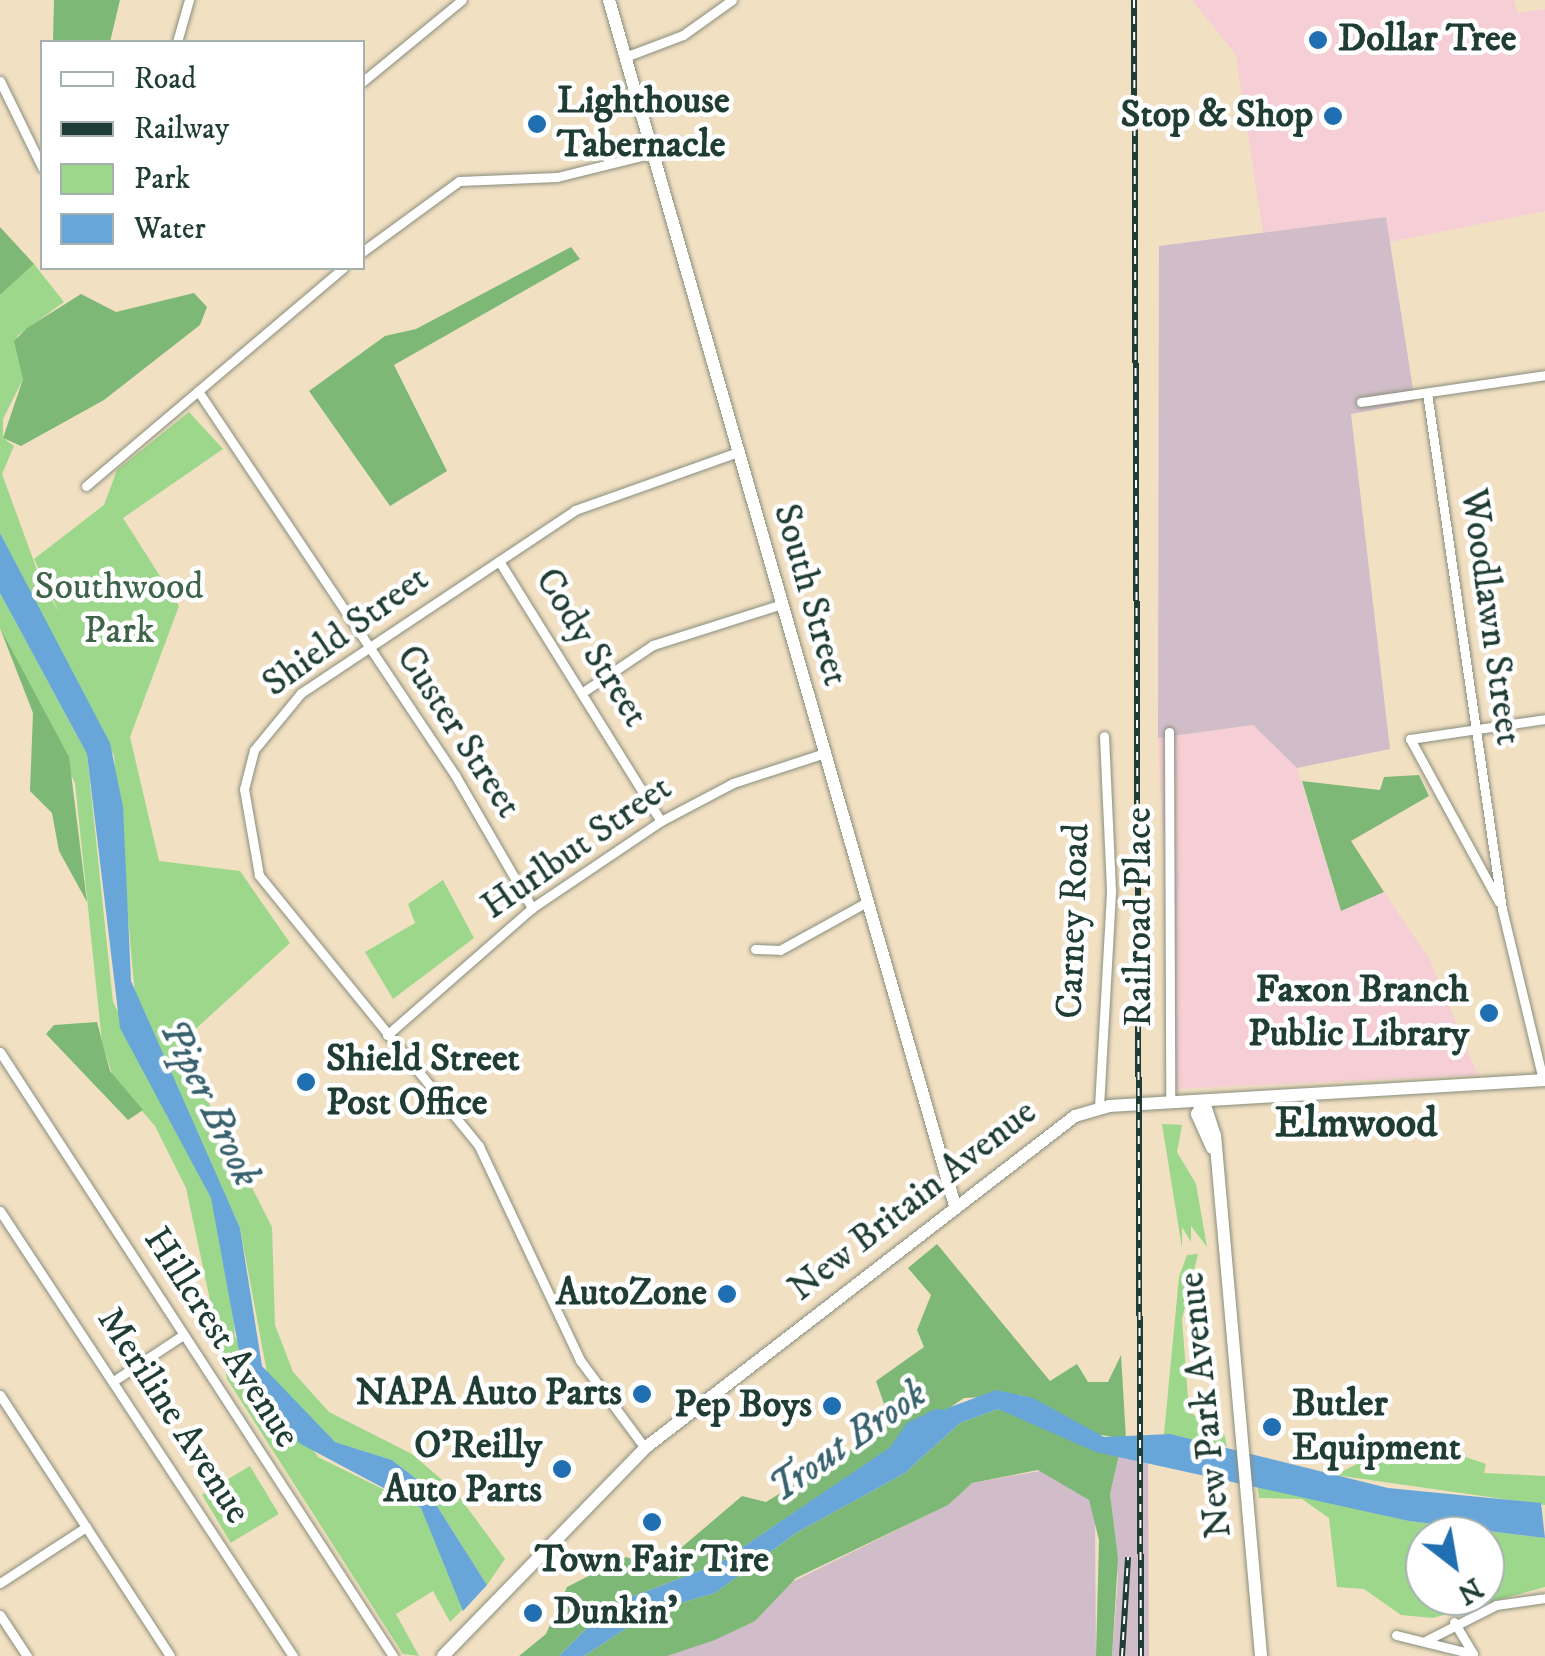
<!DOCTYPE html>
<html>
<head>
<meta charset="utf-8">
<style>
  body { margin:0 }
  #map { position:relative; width:1545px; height:1656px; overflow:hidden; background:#f2e0c3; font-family:"IM FELL DW Pica",serif }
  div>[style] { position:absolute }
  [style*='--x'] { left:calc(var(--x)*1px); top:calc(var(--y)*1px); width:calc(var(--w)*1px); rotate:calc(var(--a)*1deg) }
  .built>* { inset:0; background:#f6cfd6 }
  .industrial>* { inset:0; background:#d1bdc9 }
  .green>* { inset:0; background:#9cd78b; transform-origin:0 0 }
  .forest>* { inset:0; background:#7db877 }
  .water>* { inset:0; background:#68a6da }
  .river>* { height:18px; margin:-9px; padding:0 9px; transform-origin:9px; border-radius:9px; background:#68a6da }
  .roads { filter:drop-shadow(0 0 2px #888e7c) drop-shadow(0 0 2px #888e7c) }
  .street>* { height:9px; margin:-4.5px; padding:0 4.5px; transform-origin:4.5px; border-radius:4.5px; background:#fff }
  .secondary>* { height:12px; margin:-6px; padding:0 6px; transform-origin:6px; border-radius:6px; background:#fff }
  .rail>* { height:6px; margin-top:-3px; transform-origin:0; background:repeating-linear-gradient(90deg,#fff 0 8px,#1f3d34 0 16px); box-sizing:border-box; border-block:2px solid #1f3d34 }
  .dots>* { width:28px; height:28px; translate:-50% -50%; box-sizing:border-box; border:5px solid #fff; border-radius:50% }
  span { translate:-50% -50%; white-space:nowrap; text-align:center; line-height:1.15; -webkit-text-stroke:9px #fff; paint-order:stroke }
  .poi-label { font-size:38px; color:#1f3d34; font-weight:700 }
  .left { translate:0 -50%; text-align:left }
  .right { translate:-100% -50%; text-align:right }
  .park-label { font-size:38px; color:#3e644a }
  .street-label { font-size:38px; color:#1f3d34 }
  .water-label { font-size:40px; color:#39626e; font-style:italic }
  .quarter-label { font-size:42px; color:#1f3d34; font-weight:700 }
  .legend { position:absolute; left:40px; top:40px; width:325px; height:230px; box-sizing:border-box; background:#fff; border:2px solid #a5b1ae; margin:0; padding:12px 18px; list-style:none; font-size:30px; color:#1f3d34 }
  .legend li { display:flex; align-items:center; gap:20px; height:50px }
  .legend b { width:50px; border:2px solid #a5b1ae }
  .north { position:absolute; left:1405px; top:1516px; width:100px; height:100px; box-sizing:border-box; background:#fff; border:2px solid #a5b1ae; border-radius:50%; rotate:149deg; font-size:28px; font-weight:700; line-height:40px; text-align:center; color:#1f3d34 }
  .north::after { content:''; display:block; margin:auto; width:35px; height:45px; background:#1f6fb2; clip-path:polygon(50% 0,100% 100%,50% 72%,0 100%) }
</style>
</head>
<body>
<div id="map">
  <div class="built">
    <i style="clip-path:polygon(1192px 0,1514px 0,1518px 13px,1545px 9px,1545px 211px,1390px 242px,1386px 217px,1263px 233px,1236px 55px)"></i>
    <i style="clip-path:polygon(1253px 725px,1297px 768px,1341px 911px,1384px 892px,1430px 960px,1478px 1075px,1176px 1089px,1158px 738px)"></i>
  </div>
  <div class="industrial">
    <i style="clip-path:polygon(1386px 217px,1415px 402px,1351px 414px,1390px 749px,1297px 768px,1253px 725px,1158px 738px,1159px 246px)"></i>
    <i style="clip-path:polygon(1119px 1455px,1148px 1458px,1149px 1656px,1112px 1656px,1118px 1577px,1110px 1494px)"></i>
    <i style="clip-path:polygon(1045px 1470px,1089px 1500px,1095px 1519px,1096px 1656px,667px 1656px,755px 1621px,780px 1588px,941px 1508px,972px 1483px)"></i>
  </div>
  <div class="green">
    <i style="clip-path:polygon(34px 264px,64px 302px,17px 336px,23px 379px,3px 419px,3px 438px,14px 446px,2px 474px,41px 581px,59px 612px,34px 559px,104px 505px,117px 470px,189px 412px,223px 449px,123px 518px,179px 606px,130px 737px,159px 861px,240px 871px,290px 943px,179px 1044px,272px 1227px,275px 1325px,293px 1372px,329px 1412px,412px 1454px,455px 1491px,505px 1559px,487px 1585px,423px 1484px,392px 1460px,335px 1442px,268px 1378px,240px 1228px,135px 996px,114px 756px,0 533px,0 295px)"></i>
    <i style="clip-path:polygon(0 593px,87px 754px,113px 1002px,211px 1198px,228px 1249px,235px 1337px,318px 1457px,421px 1508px,453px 1571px,463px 1609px,450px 1622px,433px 1591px,396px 1614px,419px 1656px,403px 1654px,227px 1379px,186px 1188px,155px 1126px,113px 1077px,102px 1042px,75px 783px,0 628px)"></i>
    <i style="clip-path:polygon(443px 880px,474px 938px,393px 999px,365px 952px,415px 923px,408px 904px)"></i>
    <i style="clip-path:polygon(1162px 1124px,1182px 1125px,1177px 1152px,1196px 1184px,1207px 1247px,1191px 1226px,1191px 1242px,1182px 1227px,1182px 1248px)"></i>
    <i style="clip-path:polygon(1198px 1254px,1182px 1319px,1189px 1412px,1224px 1433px,1227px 1447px,1164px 1434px,1179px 1277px,1187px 1255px)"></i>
    <i style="clip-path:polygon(1409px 1438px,1486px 1464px,1484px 1473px,1545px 1476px,1545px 1505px,1335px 1475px)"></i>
    <i style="left:250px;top:1466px;width:56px;height:56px;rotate:59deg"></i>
    <i style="clip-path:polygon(evenodd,1257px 1483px,1409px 1521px,1545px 1538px,1545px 1587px,1433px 1618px,1401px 1615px,1364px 1589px,1337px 1587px,1329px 1518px,1302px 1499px,1259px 1498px,1257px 1483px,1425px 1536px,1485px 1536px,1485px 1596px,1425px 1596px,1425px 1536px)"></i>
  </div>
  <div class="forest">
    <i style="clip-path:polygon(54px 0,120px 0,110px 42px,53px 42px)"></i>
    <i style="clip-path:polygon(0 227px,34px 264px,0 295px)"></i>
    <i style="clip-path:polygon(571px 247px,580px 259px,394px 365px,447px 471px,390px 506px,309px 391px,385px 336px,416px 329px)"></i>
    <i style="clip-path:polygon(194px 293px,207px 307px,200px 325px,104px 400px,21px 446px,3px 438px,23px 379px,14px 341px,27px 328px,81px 294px,116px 312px)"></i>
    <i style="clip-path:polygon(0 628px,69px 757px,87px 902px,59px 851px,52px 813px,30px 791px,33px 713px)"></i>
    <i style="clip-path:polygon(1419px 775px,1429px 796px,1351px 841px,1384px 892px,1341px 911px,1302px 781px,1380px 790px,1384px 777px)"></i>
    <i style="clip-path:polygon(97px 1022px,110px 1071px,143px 1110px,128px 1120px,46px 1034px,54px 1025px)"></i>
    <i style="clip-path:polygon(937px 1244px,1050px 1381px,1077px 1364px,1088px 1382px,1108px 1382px,1121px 1355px,1126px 1439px,1095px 1434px,1021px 1395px,964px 1398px,718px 1564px,610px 1605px,559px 1656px,519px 1656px,546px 1634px,567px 1587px,626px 1557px,647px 1564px,675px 1553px,742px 1496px,766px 1502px,865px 1441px,884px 1404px,876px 1381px,924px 1347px,917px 1330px,931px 1295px,908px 1268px)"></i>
    <i style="clip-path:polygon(998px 1409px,1119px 1455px,1110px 1494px,1118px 1559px,1112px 1656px,1096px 1656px,1099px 1540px,1089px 1500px,1038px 1470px,972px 1483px,948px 1505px,796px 1578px,755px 1621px,715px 1640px,667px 1656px,584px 1656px,653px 1611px,715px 1593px,796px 1533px,905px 1473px,960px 1423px)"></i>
  </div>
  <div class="water">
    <i style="clip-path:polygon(0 533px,110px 743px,123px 807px,131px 981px,240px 1228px,262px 1366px,335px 1442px,392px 1460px,423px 1484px,487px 1585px,463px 1611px,421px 1508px,299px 1443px,240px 1356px,211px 1198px,120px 1028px,87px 754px,0 593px)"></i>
    <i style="clip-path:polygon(996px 1390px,1033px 1398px,1104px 1437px,1170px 1434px,1388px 1488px,1541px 1503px,1545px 1538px,1409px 1521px,1096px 1452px,998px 1409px,960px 1423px,905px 1473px,796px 1533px,715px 1593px,653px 1611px,584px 1656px,559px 1656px,610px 1605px,718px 1564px,948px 1408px)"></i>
  </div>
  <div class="river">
    <i style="--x:895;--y:1456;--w:32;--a:-55"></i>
    <i style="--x:913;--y:1430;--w:28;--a:-26"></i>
  </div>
  <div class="roads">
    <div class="street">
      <i style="--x:177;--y:42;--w:44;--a:-74.1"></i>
      <i style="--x:625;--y:57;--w:62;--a:-20.8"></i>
      <i style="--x:683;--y:35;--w:60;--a:-35.5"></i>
      <i style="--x:0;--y:81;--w:96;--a:64"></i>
      <i style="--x:362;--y:82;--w:129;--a:-39.4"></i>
      <i style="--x:362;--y:252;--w:120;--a:-36.2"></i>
      <i style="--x:459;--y:181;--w:98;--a:-2.3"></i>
      <i style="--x:557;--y:177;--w:100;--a:-13.9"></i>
      <i style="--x:198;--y:391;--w:462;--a:56.2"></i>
      <i style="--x:455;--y:775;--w:154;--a:59.9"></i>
      <i style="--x:1427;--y:393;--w:521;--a:81.73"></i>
      <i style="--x:1502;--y:909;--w:176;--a:76.5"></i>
      <i style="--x:1361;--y:402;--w:186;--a:-8.3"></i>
      <i style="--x:86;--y:486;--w:337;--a:-40.3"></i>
      <i style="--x:499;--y:561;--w:306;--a:58.1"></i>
      <i style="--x:586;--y:690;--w:81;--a:-33.9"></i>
      <i style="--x:653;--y:645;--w:135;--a:-17.6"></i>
      <i style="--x:1169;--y:732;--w:370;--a:89.8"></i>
      <i style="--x:1499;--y:902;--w:186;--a:-118.6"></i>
      <i style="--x:1410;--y:739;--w:136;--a:-8.4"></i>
      <i style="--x:755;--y:949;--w:25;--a:2"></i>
      <i style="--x:780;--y:950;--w:99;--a:-28.9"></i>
      <i style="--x:387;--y:1035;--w:193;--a:-41.2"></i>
      <i style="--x:532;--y:908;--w:156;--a:-34"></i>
      <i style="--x:661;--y:821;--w:81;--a:-27.8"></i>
      <i style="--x:733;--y:783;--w:97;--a:-18.1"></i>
      <i style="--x:0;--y:1052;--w:721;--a:56.95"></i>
      <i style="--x:1099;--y:1107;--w:217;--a:-86.8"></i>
      <i style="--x:1111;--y:890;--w:154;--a:-92.6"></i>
      <i style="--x:0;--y:1211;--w:533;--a:56.64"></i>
      <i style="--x:115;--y:1380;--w:82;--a:-33.5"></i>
      <i style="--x:0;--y:1395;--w:311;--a:56.9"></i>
      <i style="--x:645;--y:1448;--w:109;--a:-126.5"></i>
      <i style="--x:580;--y:1360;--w:237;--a:-115.3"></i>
      <i style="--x:479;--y:1146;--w:349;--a:-129.1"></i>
      <i style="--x:259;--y:875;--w:87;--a:-99.9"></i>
      <i style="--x:244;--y:789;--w:40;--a:-75.6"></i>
      <i style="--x:254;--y:750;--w:74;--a:-50.5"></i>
      <i style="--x:301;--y:693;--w:329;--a:-33.7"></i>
      <i style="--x:575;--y:510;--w:173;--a:-19.6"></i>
      <i style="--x:0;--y:1583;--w:103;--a:-33.1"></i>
      <i style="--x:0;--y:1615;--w:49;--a:56.6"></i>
      <i style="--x:1454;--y:1622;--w:37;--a:59"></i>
      <i style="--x:1396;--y:1635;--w:79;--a:13.9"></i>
      <i style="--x:1427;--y:1640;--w:77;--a:-26.9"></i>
      <i style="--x:1496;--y:1605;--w:49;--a:-8.1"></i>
    </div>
    <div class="secondary">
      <i style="--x:609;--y:0;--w:1255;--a:73.99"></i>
      <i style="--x:1204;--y:1102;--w:35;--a:72"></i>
      <i style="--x:1215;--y:1135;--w:523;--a:84.95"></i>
      <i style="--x:1204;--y:1102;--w:14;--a:120"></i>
      <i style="--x:1197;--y:1114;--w:37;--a:66"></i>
      <i style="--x:443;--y:1656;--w:290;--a:-45.8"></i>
      <i style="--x:645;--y:1448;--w:543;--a:-37.67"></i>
      <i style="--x:1075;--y:1116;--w:35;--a:-16"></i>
      <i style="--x:1109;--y:1106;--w:437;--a:-3.4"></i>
    </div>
  </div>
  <div class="rail">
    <i style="--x:1134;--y:0;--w:1656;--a:89.76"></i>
    <i style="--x:1122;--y:1656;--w:99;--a:-86.5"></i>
  </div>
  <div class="dots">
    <i style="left:1318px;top:40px;background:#1f6fb2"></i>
    <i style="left:1333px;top:116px;background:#1f6fb2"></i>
    <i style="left:537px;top:124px;background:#1f6fb2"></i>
    <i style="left:1489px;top:1013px;background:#1f6fb2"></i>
    <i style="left:306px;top:1082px;background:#1f6fb2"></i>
    <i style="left:727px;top:1294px;background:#1f6fb2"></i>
    <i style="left:642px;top:1394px;background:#1f6fb2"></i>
    <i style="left:832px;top:1406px;background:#1f6fb2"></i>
    <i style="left:1272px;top:1427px;background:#1f6fb2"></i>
    <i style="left:562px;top:1469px;background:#1f6fb2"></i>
    <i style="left:652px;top:1522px;background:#1f6fb2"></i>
    <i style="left:533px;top:1613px;background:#1f6fb2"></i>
  </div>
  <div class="poi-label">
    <span class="left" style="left:1338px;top:40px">Dollar Tree</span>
    <span class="left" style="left:557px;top:124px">Lighthouse<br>Tabernacle</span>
    <span class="right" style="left:1313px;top:116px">Stop &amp; Shop</span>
    <span class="right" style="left:1469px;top:1013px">Faxon Branch<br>Public Library</span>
    <span class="left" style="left:326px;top:1082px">Shield Street<br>Post Office</span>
    <span class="right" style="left:707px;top:1294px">AutoZone</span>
    <span class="right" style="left:622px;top:1394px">NAPA Auto Parts</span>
    <span class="left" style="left:1292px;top:1427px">Butler<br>Equipment</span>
    <span class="right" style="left:812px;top:1406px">Pep Boys</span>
    <span class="right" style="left:542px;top:1469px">O'Reilly<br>Auto Parts</span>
    <span style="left:652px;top:1561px">Town Fair Tire</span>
    <span class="left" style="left:553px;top:1613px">Dunkin'</span>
  </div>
  <div class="park-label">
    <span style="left:119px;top:610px">Southwood<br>Park</span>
  </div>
  <div class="street-label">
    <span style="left:810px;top:595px;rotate:74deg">South Street</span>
    <span style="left:1490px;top:617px;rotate:82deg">Woodlawn Street</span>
    <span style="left:346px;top:632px;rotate:-36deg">Shield Street</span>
    <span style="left:591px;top:648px;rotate:58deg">Cody Street</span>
    <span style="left:458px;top:732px;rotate:57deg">Custer Street</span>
    <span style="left:577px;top:848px;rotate:-35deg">Hurlbut Street</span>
    <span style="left:1140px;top:917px;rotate:-90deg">Railroad Place</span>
    <span style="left:1074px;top:921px;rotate:-88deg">Carney Road</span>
    <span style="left:913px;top:1201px;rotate:-38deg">New Britain Avenue</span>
    <span style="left:221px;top:1338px;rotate:57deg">Hillcrest Avenue</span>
    <span style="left:1206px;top:1405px;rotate:-96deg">New Park Avenue</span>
    <span style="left:173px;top:1416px;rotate:57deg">Meriline Avenue</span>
  </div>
  <div class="water-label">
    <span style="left:209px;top:1103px;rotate:64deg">Piper Brook</span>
    <span style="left:848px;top:1442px;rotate:-35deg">Trout Brook</span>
  </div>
  <div class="quarter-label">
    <span style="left:1356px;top:1124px">Elmwood</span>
  </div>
  <ul class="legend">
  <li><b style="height:12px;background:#fff"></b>Road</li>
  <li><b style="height:12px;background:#1f3d34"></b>Railway</li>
  <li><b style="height:28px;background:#9cd78b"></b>Park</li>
  <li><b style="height:28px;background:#68a6da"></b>Water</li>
  </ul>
  <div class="north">N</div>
</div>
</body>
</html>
